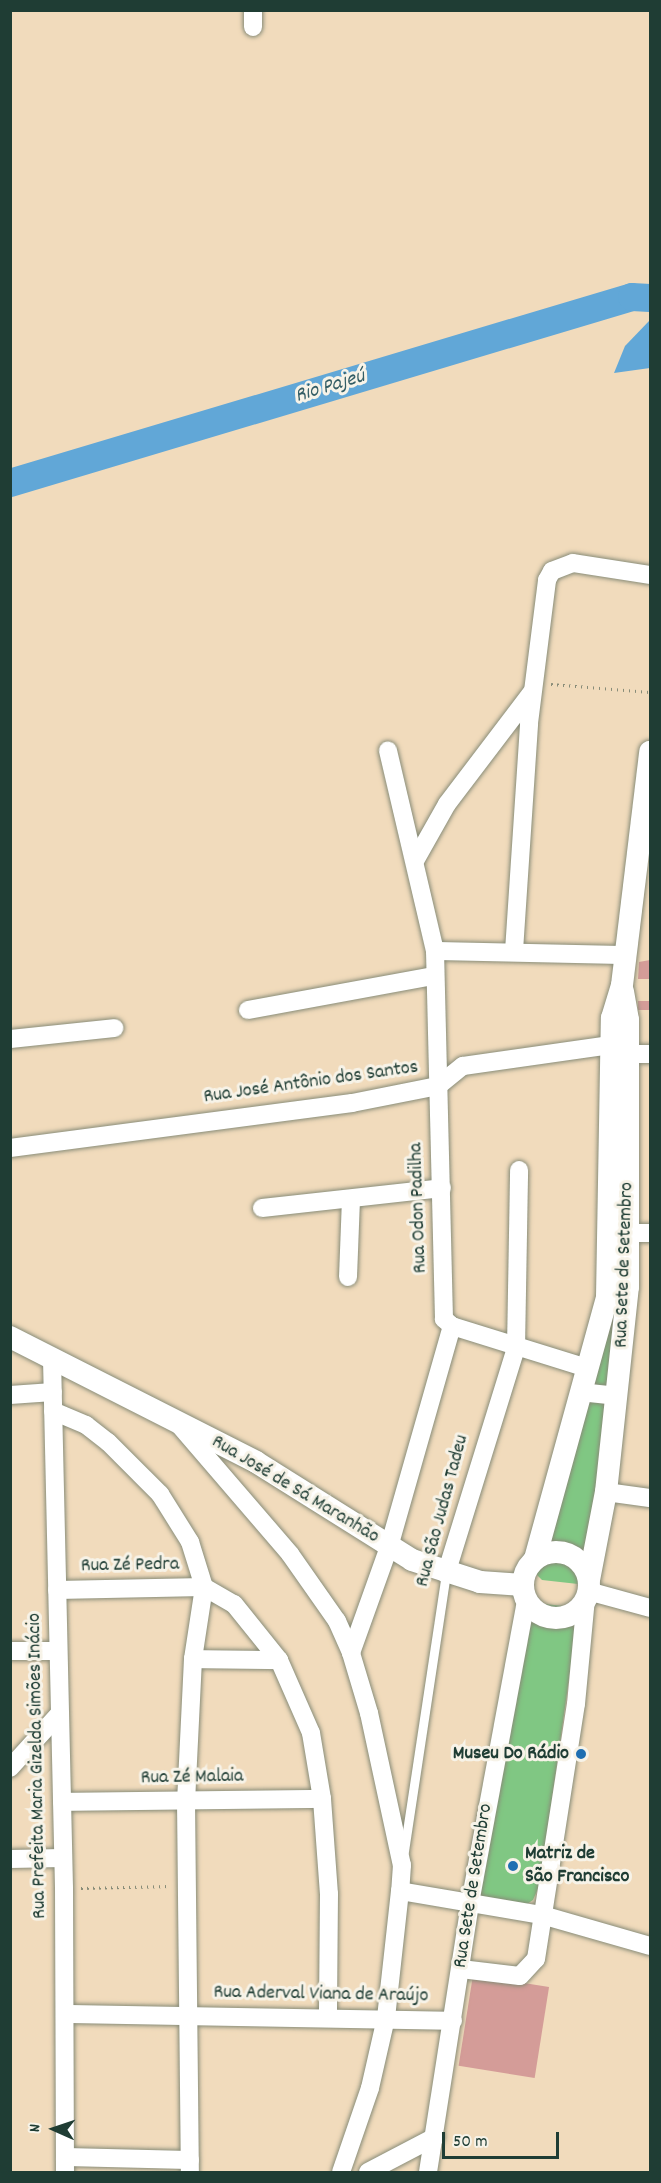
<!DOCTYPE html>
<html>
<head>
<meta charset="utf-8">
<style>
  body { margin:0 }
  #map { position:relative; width:661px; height:2183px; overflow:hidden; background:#f1dbbc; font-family:Dekko,sans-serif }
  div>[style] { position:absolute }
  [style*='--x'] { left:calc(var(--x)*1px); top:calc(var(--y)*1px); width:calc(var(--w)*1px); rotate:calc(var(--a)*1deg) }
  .green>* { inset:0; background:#80c783 }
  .water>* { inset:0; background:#61a7d7 }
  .river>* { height:28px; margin:-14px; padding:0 14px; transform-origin:14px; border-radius:14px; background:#61a7d7 }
  .building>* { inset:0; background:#d49c98; transform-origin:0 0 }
  .path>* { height:3px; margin-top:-1.5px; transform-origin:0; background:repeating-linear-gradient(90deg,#888c78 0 1.5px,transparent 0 6px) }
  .roads { filter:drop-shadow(0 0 2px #888c78) drop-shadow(0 0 2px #888c78) }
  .service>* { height:9px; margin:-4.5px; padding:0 4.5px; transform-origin:4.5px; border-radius:4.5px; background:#fff }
  .minor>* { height:18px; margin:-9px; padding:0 9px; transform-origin:9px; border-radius:9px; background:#fff }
  .tertiary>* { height:22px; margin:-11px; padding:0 11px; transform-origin:11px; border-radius:11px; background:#fff }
  .tertiary>.ring { margin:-11px; padding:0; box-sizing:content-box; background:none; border:22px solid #fff; border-radius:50% }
  .dots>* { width:16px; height:16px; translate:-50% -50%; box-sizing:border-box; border:3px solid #f7f3e8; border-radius:50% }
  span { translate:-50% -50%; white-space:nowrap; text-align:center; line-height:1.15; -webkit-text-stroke:6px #f7f3e8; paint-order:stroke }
  .street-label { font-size:20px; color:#1f3d34 }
  .poi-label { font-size:20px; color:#1f3d34; font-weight:700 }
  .right { translate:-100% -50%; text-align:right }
  .left { translate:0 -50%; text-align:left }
  .water-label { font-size:21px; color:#335d65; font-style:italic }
  .frame { position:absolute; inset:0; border:12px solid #1f3d34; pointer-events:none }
  .north { position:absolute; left:24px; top:2099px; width:60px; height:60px; -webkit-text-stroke:4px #f7f3e8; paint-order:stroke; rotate:273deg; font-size:16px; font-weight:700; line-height:24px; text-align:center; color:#1f3d34 }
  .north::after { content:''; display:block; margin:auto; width:21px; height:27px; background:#1f3d34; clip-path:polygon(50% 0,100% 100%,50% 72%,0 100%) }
  .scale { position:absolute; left:442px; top:2132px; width:117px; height:27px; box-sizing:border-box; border:3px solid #1f3d34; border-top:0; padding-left:8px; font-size:18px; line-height:21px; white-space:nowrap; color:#1f3d34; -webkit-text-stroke:4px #f7f3e8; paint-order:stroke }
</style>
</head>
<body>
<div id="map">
  <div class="green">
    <i style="clip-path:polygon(621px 1293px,585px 1578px,578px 1584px,542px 1580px,535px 1573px)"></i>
    <i style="clip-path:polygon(535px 1603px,573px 1607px,578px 1615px,540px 1884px,533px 1900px,524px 1906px,485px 1900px,480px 1895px,529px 1608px)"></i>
  </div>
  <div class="water">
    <i style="clip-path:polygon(650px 320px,650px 368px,614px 373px,625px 346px)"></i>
  </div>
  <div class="river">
    <i style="--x:10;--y:483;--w:649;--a:-16.65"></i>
    <i style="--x:632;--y:297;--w:18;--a:3"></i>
  </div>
  <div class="building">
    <i style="clip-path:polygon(650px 960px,650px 979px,638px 979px,639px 962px)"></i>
    <i style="left:638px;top:1001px;width:12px;height:9px"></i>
    <i style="left:473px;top:1975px;width:77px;height:92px;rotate:9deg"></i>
  </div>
  <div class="path">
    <i style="--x:551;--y:684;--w:99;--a:4.6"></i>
    <i style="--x:81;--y:1888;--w:89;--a:-1.3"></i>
  </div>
  <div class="roads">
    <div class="service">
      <i style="--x:404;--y:1851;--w:280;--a:-81.4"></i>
    </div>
    <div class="minor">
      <i style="--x:253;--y:10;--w:17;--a:90"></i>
      <i style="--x:416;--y:859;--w:63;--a:-60.6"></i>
      <i style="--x:447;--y:804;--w:141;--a:-52.8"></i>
      <i style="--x:435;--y:951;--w:189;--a:1.2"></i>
      <i style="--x:514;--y:951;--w:228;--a:-86.2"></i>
      <i style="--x:529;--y:723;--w:144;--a:-82.8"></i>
      <i style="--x:547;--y:580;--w:10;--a:-61"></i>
      <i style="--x:552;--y:571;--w:22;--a:-21"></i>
      <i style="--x:573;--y:563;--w:78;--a:8.9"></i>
      <i style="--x:248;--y:1010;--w:189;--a:-10.4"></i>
      <i style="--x:10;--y:1039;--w:105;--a:-6"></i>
      <i style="--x:628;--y:1054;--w:22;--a:0"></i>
      <i style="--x:10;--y:1148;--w:345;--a:-7.5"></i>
      <i style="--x:352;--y:1103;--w:88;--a:-11.2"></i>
      <i style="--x:438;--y:1086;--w:32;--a:-39"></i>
      <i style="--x:463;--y:1066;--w:149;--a:-8.1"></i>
      <i style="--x:262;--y:1208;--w:181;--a:-6.3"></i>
      <i style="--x:617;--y:1233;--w:33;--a:0"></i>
      <i style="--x:348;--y:1277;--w:78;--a:-87.8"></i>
      <i style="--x:452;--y:1326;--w:141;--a:17.3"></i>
      <i style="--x:52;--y:1359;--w:529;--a:88.7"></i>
      <i style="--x:64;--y:1888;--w:284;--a:89.8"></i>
      <i style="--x:580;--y:1392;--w:38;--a:6"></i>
      <i style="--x:10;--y:1395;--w:43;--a:-4"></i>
      <i style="--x:53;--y:1411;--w:36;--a:23"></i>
      <i style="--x:86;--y:1425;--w:28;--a:38"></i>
      <i style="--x:108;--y:1442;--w:74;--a:45"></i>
      <i style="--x:160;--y:1494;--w:57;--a:58"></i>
      <i style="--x:190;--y:1542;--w:47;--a:72.7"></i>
      <i style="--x:204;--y:1587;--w:73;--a:98.7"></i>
      <i style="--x:193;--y:1659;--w:142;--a:92.8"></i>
      <i style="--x:186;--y:1801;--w:371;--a:89.4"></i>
      <i style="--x:180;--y:1426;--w:169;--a:49.3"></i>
      <i style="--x:290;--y:1554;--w:82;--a:55"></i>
      <i style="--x:337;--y:1621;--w:35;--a:66"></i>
      <i style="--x:351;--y:1653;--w:63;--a:73.3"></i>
      <i style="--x:369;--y:1713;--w:156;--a:77.8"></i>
      <i style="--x:402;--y:1865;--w:26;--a:94"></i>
      <i style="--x:400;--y:1891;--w:128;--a:96.3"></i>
      <i style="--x:386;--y:2018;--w:72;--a:102.9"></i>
      <i style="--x:370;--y:2088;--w:89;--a:109"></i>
      <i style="--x:606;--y:1492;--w:44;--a:7.8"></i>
      <i style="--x:446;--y:1574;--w:237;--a:-72.8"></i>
      <i style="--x:516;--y:1348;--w:178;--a:-89"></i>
      <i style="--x:57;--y:1590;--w:147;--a:-1.2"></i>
      <i style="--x:204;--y:1587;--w:34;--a:30"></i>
      <i style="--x:234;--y:1604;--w:72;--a:51.2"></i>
      <i style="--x:279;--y:1660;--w:80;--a:66.3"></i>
      <i style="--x:311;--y:1733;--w:67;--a:80.5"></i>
      <i style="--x:322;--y:1799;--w:95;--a:85.8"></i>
      <i style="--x:329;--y:1894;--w:123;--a:90.5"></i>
      <i style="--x:588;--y:1591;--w:64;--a:15.3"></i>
      <i style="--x:10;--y:1651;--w:48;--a:0"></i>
      <i style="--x:351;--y:1653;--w:113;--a:-70.3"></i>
      <i style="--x:389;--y:1547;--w:230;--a:-74.1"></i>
      <i style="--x:452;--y:1326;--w:11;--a:-139"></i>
      <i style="--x:444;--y:1319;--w:368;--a:-91.4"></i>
      <i style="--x:435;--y:951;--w:206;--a:-103.2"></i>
      <i style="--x:193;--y:1659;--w:86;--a:0.7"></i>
      <i style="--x:10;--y:1768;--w:73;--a:-47.8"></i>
      <i style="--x:62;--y:1802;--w:260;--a:-0.7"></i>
      <i style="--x:10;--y:1859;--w:53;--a:-1.1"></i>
      <i style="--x:400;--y:1891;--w:144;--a:9.6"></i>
      <i style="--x:542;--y:1915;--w:112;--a:16"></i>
      <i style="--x:461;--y:1969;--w:59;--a:6.8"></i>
      <i style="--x:520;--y:1976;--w:23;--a:-47"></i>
      <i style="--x:536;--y:1959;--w:258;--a:-81.1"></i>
      <i style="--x:576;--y:1704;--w:105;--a:-84.6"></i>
      <i style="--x:65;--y:2014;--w:388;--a:1"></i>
      <i style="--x:65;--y:2157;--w:125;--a:1.4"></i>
      <i style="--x:368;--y:2172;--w:76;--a:-27.6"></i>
      <i style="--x:428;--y:2172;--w:272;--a:-81.1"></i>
      <i style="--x:470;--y:1903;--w:308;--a:-79.5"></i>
    </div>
    <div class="tertiary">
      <i style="--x:10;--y:1337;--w:276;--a:26.9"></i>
      <i style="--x:256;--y:1462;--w:184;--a:32.1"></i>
      <i style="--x:412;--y:1560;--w:71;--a:17.9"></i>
      <i style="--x:480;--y:1582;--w:43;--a:4"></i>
      <i class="ring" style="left:523px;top:1552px;width:44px;height:44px"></i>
      <i style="--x:535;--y:1559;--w:272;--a:-74.6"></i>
      <i style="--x:607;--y:1297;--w:279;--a:-89"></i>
      <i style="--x:612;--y:1018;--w:34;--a:-73"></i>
      <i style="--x:622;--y:985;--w:235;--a:-83.1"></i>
      <i style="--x:589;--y:1580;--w:90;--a:-79.1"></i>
      <i style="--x:606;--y:1492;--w:206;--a:-83.9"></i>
      <i style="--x:628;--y:1287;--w:267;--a:-90"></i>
      <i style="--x:628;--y:1020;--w:29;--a:-100"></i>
    </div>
  </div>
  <div class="dots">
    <i style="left:581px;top:1754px;background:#1f6fb2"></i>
    <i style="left:513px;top:1866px;background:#1f6fb2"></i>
  </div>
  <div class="street-label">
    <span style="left:311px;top:1083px;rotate:-8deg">Rua José Antônio dos Santos</span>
    <span style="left:419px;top:1208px;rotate:-92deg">Rua Odon Padilha</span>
    <span style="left:625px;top:1265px;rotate:-88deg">Rua Sete de Setembro</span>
    <span style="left:295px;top:1490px;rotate:31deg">Rua José de Sá Maranhão</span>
    <span style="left:443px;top:1511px;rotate:-75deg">Rua São Judas Tadeu</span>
    <span style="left:130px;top:1566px;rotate:-1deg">Rua Zé Pedra</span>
    <span style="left:38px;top:1766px;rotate:-91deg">Rua Prefeita Maria Gizelda Simões Inácio</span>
    <span style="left:192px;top:1778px;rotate:-1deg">Rua Zé Malaia</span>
    <span style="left:474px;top:1886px;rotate:-81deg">Rua Sete de Setembro</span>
    <span style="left:321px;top:1995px;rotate:1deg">Rua Aderval Viana de Araújo</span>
  </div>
  <div class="poi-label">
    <span class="right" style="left:569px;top:1754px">Museu Do Rádio</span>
    <span class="left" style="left:525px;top:1866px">Matriz de<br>São Francisco</span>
  </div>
  <div class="water-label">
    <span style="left:330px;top:387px;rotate:-17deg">Rio Pajeú</span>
  </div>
  <div class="frame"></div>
  <div class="north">N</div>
  <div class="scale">50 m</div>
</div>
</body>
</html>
